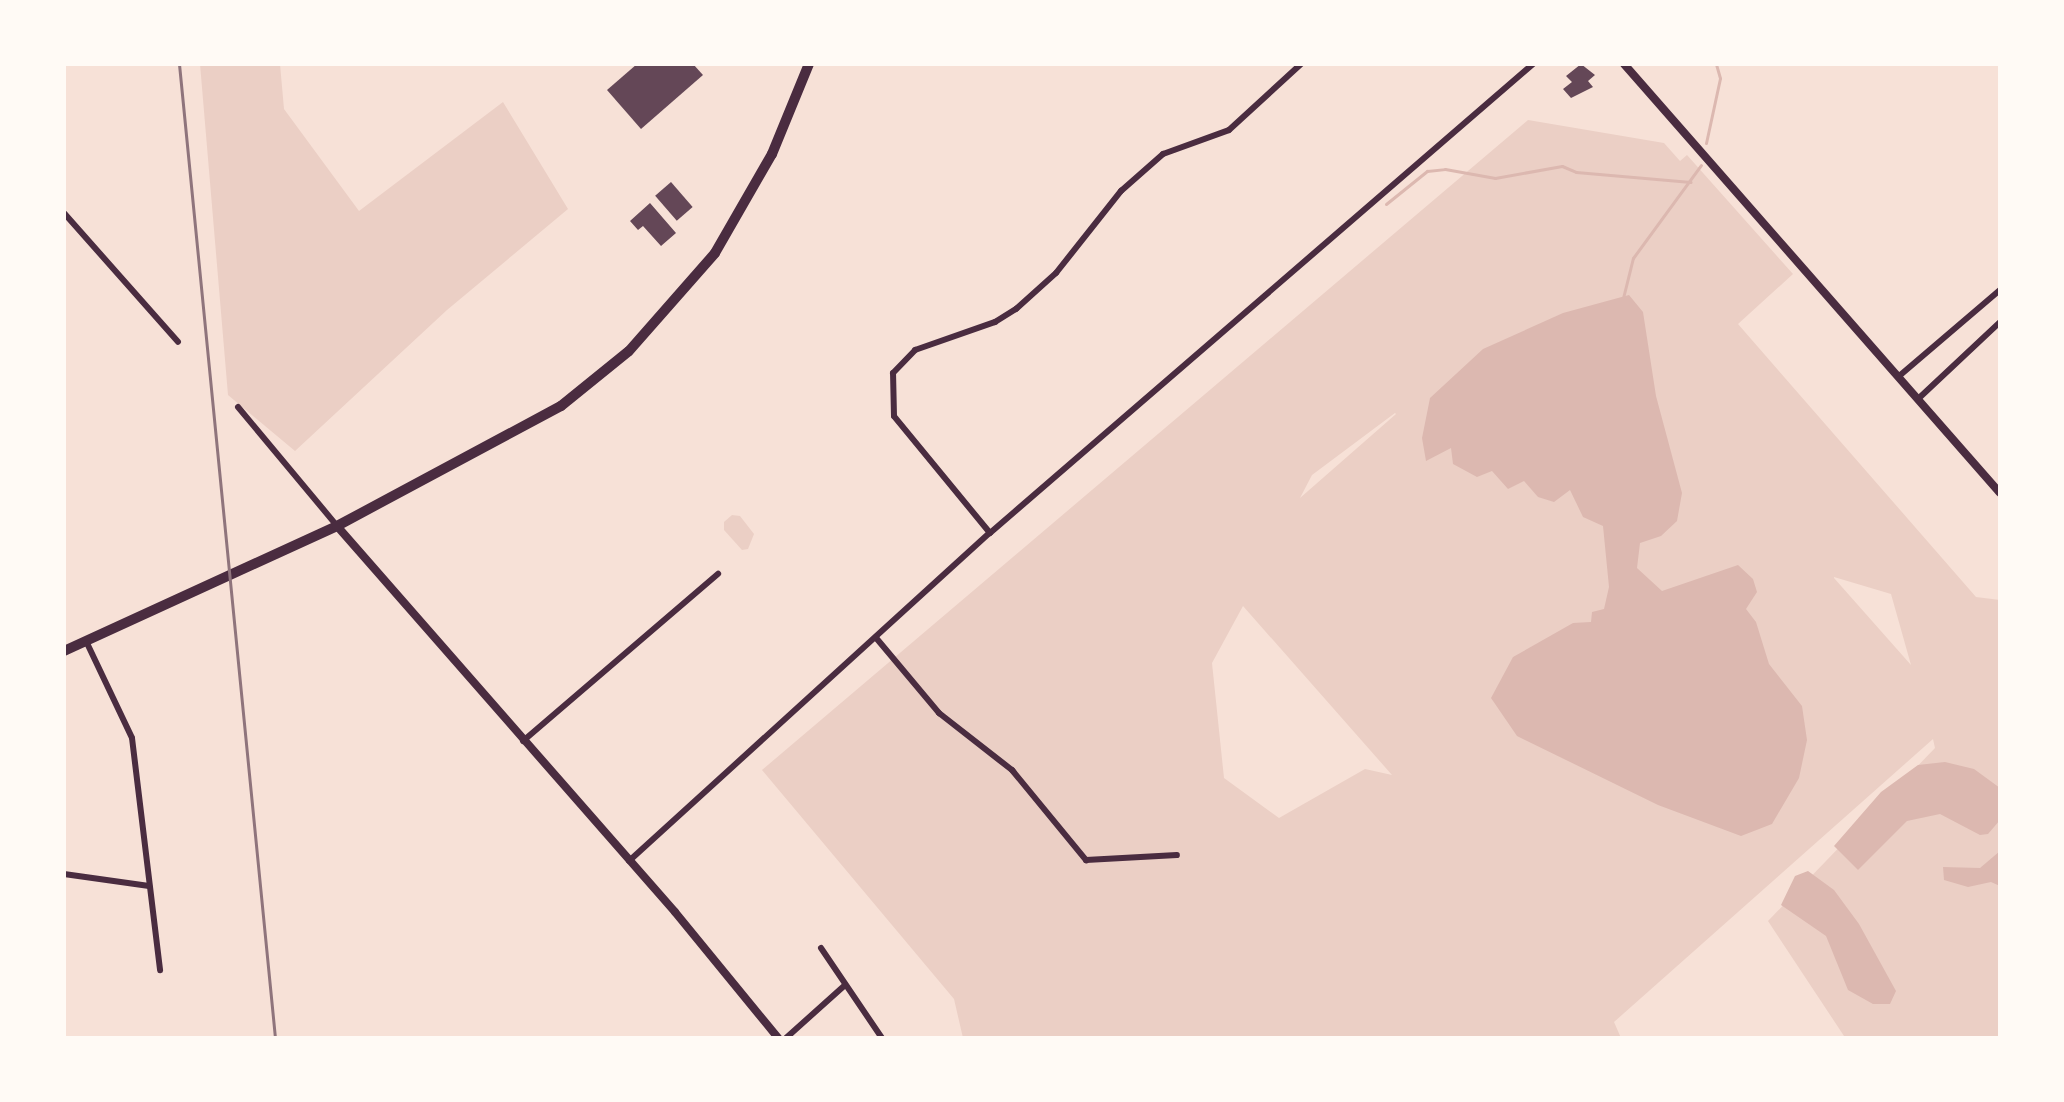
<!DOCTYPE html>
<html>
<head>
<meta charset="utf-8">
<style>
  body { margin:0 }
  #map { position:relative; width:2064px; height:1102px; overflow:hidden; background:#f7e1d7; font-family:Inter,sans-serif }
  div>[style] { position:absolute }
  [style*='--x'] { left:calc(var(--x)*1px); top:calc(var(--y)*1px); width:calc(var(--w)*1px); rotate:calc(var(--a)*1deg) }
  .green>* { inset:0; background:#ebcfc5 }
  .water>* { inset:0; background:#dcb8b0 }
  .stream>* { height:3px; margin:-1.5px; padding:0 1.5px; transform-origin:1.5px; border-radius:1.5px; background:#dcb8b0 }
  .building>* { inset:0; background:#644757; transform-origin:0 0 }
  .minor>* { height:6px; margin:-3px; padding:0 3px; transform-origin:3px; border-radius:3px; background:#4a2c40 }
  .tertiary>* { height:8px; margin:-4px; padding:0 4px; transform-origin:4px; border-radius:4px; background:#4a2c40 }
  .primary>* { height:10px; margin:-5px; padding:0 5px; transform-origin:5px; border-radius:5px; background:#4a2c40 }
  .rail>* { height:3px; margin:-1.5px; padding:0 1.5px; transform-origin:1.5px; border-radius:1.5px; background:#8f747c }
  span { translate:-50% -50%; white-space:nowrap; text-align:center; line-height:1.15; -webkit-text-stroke:7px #fffaf5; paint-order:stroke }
  .frame { position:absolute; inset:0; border:66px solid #fffaf5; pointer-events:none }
</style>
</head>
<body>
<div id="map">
  <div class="green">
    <i style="clip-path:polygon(200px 64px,280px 64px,284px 109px,359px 211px,503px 102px,568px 209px,447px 310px,295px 451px,228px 395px)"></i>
    <i style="clip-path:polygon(evenodd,1528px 120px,1664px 143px,1680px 161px,1687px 155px,1793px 274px,1738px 324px,1976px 597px,2000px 600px,2000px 1038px,1844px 1036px,1768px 921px,1935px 748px,1933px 739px,1614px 1022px,1621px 1038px,963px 1038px,954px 999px,762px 770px,1528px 120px,1395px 413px,1396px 414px,1300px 498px,1312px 475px,1395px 413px,1528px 120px,1834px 577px,1891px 594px,1911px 665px,1834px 578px,1834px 577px,1528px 120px,1243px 606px,1392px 775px,1365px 769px,1279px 818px,1224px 778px,1212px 663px,1243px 606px)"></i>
    <i style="clip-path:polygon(732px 515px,740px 516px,754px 534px,748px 549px,742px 550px,724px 530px,724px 522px)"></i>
  </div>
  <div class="water">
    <i style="clip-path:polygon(1629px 295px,1643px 312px,1656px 396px,1682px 493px,1677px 521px,1661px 536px,1640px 543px,1637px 568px,1662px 591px,1738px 565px,1753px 579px,1757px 592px,1746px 609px,1756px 622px,1769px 664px,1802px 706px,1807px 740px,1799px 778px,1772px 824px,1741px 836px,1658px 805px,1517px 736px,1491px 698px,1513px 657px,1573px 623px,1591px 622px,1592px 612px,1604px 609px,1609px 587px,1603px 526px,1583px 517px,1570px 490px,1554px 502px,1538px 497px,1524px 481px,1508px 489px,1492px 471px,1477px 477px,1453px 464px,1451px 448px,1426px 461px,1422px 438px,1430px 398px,1483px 349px,1563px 313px)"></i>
    <i style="clip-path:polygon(1945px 762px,1974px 769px,2000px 788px,2000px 820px,1988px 834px,1980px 835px,1940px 814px,1907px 821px,1858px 870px,1834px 846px,1881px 792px,1918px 765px)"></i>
    <i style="clip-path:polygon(2000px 851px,2000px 886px,1991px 882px,1968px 887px,1944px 880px,1943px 867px,1980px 868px)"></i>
    <i style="clip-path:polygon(1808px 871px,1834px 890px,1859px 924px,1896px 991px,1890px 1004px,1873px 1004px,1848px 990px,1826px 936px,1781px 905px,1795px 876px)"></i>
  </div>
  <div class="stream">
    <i style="--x:1706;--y:143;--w:66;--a:-77.8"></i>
    <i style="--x:1720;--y:78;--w:15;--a:-106"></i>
    <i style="--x:1386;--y:204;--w:53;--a:-38.8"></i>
    <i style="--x:1427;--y:171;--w:18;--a:-6"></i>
    <i style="--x:1445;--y:169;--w:51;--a:10.2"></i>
    <i style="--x:1495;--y:178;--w:68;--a:-10.2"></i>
    <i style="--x:1562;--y:166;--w:15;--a:23"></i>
    <i style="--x:1576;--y:172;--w:115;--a:5"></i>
    <i style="--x:1623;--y:298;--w:41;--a:-76"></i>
    <i style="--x:1633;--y:258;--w:115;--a:-53.8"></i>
  </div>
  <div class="building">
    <i style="clip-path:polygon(637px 64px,693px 64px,703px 75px,641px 129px,607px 90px)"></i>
    <i style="clip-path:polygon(1581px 64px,1595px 75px,1588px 81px,1593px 87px,1571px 98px,1563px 89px,1572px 82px,1566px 76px)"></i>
    <i style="left:671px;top:182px;width:33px;height:21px;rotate:49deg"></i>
    <i style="clip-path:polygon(650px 203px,676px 233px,661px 246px,643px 226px,638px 230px,630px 221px)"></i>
  </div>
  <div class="minor">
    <i style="--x:64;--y:213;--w:172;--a:48.5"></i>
    <i style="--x:1898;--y:377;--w:134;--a:-40.5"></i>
    <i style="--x:1918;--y:399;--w:112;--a:-43.2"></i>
    <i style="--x:238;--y:407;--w:155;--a:50.2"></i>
    <i style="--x:990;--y:533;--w:151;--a:-129.4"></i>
    <i style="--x:894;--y:416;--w:43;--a:-91.3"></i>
    <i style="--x:893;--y:373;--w:32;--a:-46"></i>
    <i style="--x:915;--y:350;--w:85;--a:-19.3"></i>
    <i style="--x:995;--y:322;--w:25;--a:-32"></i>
    <i style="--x:1016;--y:309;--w:54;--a:-42"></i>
    <i style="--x:1056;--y:273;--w:105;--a:-51.6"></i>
    <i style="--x:1121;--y:191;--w:56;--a:-41.4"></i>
    <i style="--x:1163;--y:154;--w:70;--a:-20"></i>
    <i style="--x:1229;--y:130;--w:98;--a:-42.5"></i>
    <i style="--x:877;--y:639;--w:97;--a:50"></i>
    <i style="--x:939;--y:713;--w:93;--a:38"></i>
    <i style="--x:1012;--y:770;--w:117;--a:50.6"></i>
    <i style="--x:1086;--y:860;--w:91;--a:-3.1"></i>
    <i style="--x:86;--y:641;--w:107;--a:64.6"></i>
    <i style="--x:132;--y:738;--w:234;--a:83.1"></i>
    <i style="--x:523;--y:741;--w:257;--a:-40.6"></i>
    <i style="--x:629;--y:861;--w:488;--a:-42.3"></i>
    <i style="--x:990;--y:533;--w:718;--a:-40.82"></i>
    <i style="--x:64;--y:874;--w:86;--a:8"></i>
    <i style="--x:821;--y:948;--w:109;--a:55.9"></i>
    <i style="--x:786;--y:1038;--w:79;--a:-41.9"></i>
  </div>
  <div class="tertiary">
    <i style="--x:1624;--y:64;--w:570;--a:48.77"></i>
    <i style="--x:337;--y:526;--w:513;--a:48.79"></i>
    <i style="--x:675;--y:912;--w:163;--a:50.7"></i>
  </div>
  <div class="primary">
    <i style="--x:64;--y:651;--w:300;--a:-24.6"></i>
    <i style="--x:337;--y:526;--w:254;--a:-28.2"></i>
    <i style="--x:561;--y:406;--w:87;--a:-39"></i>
    <i style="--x:629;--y:351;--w:130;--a:-48.7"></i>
    <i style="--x:715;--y:253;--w:114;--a:-60.1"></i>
    <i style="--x:772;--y:154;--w:97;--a:-67.7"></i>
  </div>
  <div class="rail">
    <i style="--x:179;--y:64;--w:979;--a:84.37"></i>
  </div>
  <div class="frame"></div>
</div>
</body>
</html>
